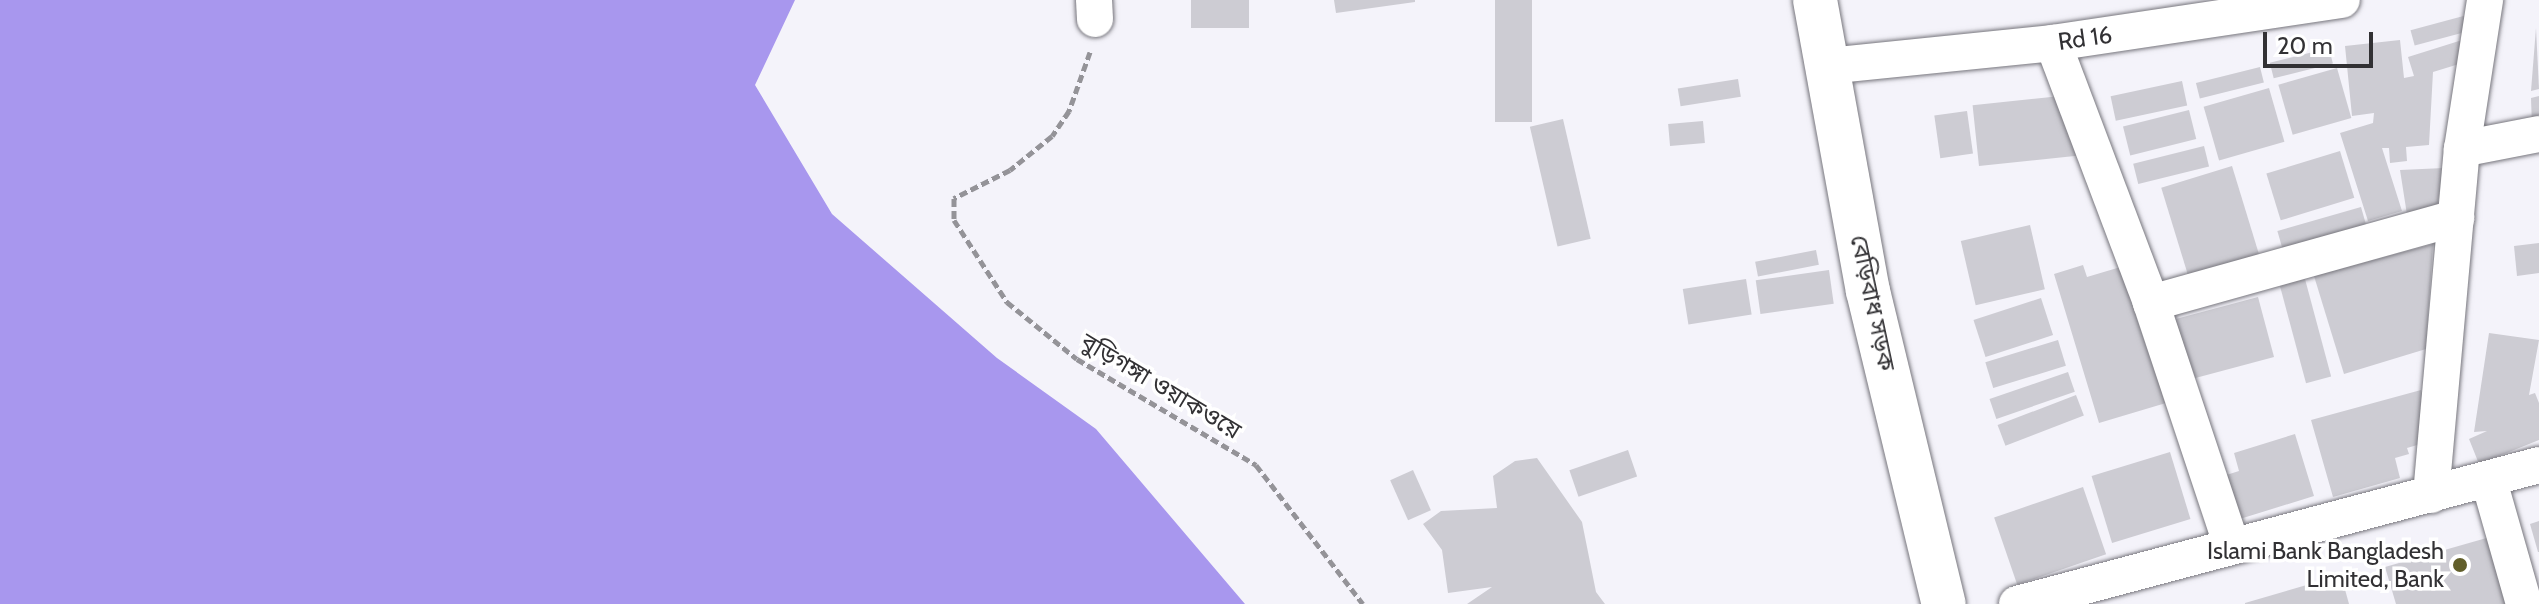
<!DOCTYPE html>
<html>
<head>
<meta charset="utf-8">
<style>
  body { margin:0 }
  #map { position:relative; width:2539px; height:604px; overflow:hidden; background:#f4f3fa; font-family:Cabin,"Noto Sans Bengali",sans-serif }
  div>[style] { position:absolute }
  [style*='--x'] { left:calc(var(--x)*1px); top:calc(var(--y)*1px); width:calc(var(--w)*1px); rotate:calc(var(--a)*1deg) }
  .water>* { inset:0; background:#a897ee }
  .building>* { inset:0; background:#cdccd3; transform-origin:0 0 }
  .path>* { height:5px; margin-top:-2.5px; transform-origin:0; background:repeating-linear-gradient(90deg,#949398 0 8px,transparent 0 12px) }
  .roads { filter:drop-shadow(0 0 2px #77767d) drop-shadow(0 0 2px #77767d) }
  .minor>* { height:36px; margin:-18px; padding:0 18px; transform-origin:18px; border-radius:18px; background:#fff }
  .highway>* { height:44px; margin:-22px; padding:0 22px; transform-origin:22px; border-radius:22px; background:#fff }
  .dots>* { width:22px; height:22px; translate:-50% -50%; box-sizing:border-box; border:4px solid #fff; border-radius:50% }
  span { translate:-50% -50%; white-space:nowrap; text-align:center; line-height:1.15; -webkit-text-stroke:7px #fff; paint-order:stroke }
  .street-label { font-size:24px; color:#323134 }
  .poi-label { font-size:24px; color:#323134 }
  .right { translate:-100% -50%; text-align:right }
  .scale { position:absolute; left:2263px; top:32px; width:110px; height:36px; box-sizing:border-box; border:4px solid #323134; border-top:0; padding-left:10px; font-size:24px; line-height:28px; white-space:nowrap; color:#323134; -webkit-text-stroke:6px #fff; paint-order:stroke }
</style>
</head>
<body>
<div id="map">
  <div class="water">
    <i style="clip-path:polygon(0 0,795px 0,755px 85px,832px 214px,997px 358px,1096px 429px,1245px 604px,0 604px)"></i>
  </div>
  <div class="building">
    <i style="left:1191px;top:0;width:58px;height:28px"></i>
    <i style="clip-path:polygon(1334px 0,1415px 0,1415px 2px,1336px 13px)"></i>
    <i style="left:1495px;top:0;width:37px;height:122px"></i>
    <i style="left:2482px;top:11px;width:16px;height:74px;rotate:75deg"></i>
    <i style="clip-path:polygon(2536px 28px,2539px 89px,2531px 91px)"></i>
    <i style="clip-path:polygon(2475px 36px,2482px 57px,2433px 72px,2429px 145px,2406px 147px,2407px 161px,2390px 163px,2389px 148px,2382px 148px,2402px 211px,2368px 221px,2340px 133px,2373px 123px,2374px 113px,2352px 116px,2345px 46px,2400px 40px,2404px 78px,2414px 76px,2408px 57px)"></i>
    <i style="left:2329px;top:48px;width:16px;height:61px;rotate:76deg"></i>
    <i style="left:2260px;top:67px;width:16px;height:66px;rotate:76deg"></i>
    <i style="left:2337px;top:68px;width:52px;height:61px;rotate:74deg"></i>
    <i style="left:1738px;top:79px;width:18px;height:61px;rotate:81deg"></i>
    <i style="left:2182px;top:81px;width:25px;height:73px;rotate:78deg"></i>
    <i style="left:2269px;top:88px;width:56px;height:68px;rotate:74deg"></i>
    <i style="left:2080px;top:94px;width:61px;height:108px;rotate:84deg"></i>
    <i style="clip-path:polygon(2539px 96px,2539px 125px,2532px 127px,2531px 98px)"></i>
    <i style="left:2189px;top:110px;width:30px;height:68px;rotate:76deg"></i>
    <i style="left:1967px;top:111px;width:43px;height:33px;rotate:82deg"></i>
    <i style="left:1563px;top:119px;width:123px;height:34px;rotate:77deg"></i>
    <i style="left:1703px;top:121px;width:22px;height:35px;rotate:85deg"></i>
    <i style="left:2204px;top:146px;width:21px;height:73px;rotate:76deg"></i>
    <i style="left:2340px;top:151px;width:49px;height:77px;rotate:73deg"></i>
    <i style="left:2232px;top:166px;width:117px;height:74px;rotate:73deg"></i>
    <i style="clip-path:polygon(2444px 168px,2434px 223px,2408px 221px,2400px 170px)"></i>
    <i style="left:2361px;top:207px;width:45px;height:87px;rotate:74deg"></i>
    <i style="left:2030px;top:225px;width:66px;height:71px;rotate:77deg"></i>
    <i style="clip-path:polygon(2539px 243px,2539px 273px,2517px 276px,2514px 246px)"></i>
    <i style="clip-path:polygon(2433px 244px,2426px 349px,2344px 374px,2314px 276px)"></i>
    <i style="left:1816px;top:250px;width:15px;height:62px;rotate:79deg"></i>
    <i style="clip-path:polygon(2134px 263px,2176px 400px,2099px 423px,2054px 274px,2083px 265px,2087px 277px)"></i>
    <i style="left:1829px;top:270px;width:34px;height:74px;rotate:82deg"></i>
    <i style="left:1746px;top:279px;width:36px;height:64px;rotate:81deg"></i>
    <i style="left:2305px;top:279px;width:101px;height:26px;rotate:75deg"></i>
    <i style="left:2258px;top:297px;width:62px;height:92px;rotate:75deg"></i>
    <i style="left:2041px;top:298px;width:39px;height:71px;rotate:72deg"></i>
    <i style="clip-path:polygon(2489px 333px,2539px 340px,2529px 395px,2535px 393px,2539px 403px,2539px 440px,2479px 464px,2469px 439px,2487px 431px,2474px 432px)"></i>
    <i style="left:2058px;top:340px;width:27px;height:76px;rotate:73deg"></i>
    <i style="left:2068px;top:372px;width:21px;height:83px;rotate:71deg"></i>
    <i style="clip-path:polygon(2421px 390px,2432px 431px,2424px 443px,2407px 448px,2409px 454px,2395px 458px,2400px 478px,2333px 497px,2311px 420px)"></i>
    <i style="left:2076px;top:395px;width:22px;height:84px;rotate:69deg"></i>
    <i style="clip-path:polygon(2295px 434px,2314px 496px,2230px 522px,2217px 478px,2239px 471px,2234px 453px)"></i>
    <i style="left:1628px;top:450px;width:28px;height:62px;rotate:71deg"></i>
    <i style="left:2170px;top:452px;width:70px;height:82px;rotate:73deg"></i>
    <i style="clip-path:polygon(1537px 458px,1582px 522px,1596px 592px,1605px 604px,1467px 604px,1492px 587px,1448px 593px,1442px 550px,1423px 524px,1441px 511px,1497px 508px,1493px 476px,1515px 461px)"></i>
    <i style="left:1413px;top:470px;width:44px;height:25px;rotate:66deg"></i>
    <i style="left:2083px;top:487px;width:71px;height:94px;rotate:71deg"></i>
    <i style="clip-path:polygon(2539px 521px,2539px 552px,2538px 552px,2530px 524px)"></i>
    <i style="clip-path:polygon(2490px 537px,2510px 604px,2396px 604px,2385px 567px)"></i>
    <i style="clip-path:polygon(2341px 575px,2349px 604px,2245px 604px,2245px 603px)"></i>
  </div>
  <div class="path">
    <i style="--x:1090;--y:52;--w:63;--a:109.6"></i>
    <i style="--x:1069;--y:111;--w:30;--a:124"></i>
    <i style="--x:1052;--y:136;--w:54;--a:141"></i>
    <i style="--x:1010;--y:170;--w:63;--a:153.4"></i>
    <i style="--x:954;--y:198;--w:22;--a:90"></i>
    <i style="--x:954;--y:220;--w:98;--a:57.1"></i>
    <i style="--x:1007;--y:302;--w:90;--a:39.2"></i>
    <i style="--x:1077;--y:359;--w:208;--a:30.6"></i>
    <i style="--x:1256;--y:465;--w:175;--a:52.4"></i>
  </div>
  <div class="roads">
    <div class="minor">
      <i style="--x:1094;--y:0;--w:19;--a:87"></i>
      <i style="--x:2053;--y:43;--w:278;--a:69.3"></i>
      <i style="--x:2151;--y:303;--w:254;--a:71.6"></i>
      <i style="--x:1827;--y:66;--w:227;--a:-5.8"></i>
      <i style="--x:2053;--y:43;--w:292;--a:-8.5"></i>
      <i style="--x:2462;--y:149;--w:78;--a:-11"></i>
      <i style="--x:2151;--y:303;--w:317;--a:-15.6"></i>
      <i style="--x:2489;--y:481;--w:128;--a:74.1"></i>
      <i style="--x:2431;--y:495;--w:347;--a:-84.9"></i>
      <i style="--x:2462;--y:149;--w:151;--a:-81.2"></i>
      <i style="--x:2017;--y:604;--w:540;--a:-14.91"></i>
    </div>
    <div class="highway">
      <i style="--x:1815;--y:0;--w:296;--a:79.7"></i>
      <i style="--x:1868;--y:291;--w:322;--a:76.4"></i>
    </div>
  </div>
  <div class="dots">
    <i style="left:2460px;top:565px;background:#615e2a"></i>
  </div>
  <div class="street-label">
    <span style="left:2085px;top:38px;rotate:-8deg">Rd 16</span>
    <span style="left:1873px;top:303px;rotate:78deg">বেড়িবাধ সড়ক</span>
    <span style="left:1161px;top:386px;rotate:31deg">বুড়িগঙ্গা ওয়াকওয়ে</span>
  </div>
  <div class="poi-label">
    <span class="right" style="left:2444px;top:565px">Islami Bank Bangladesh<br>Limited, Bank</span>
  </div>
  <div class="scale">20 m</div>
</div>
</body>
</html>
